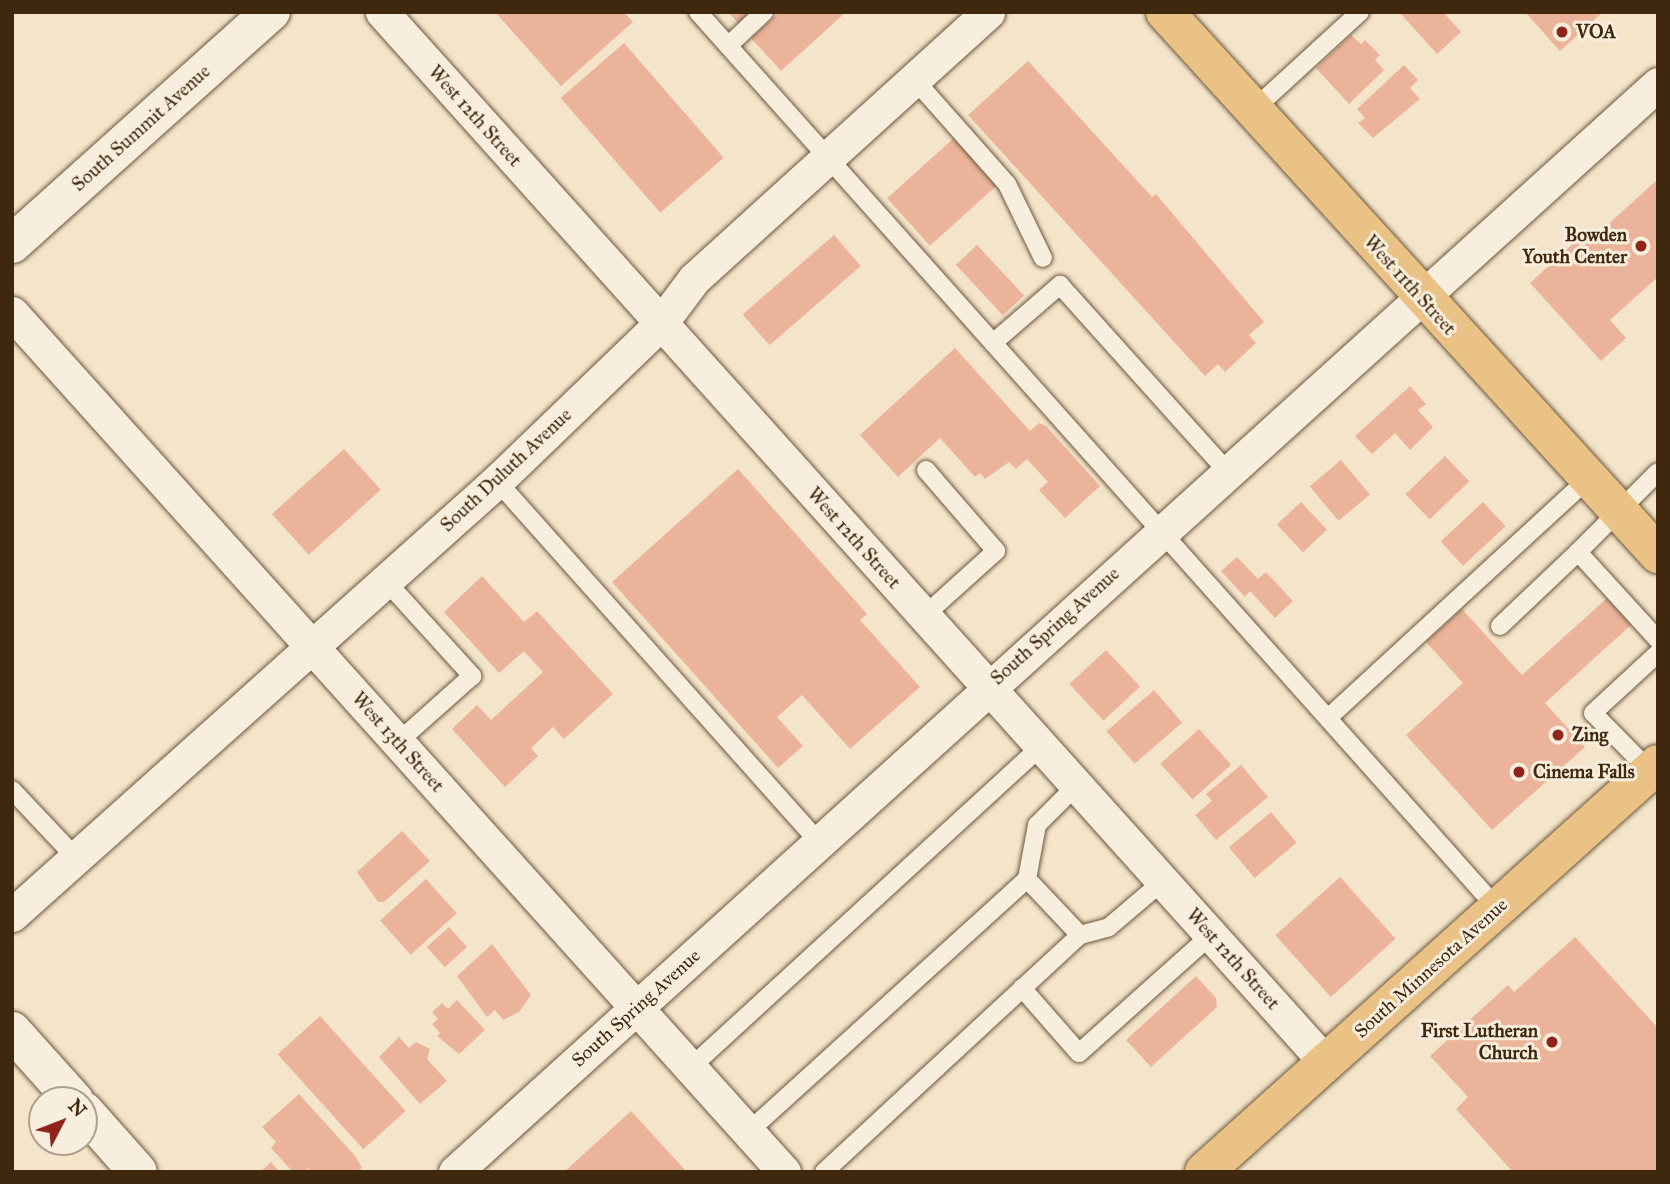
<!DOCTYPE html>
<html>
<head>
<meta charset="utf-8">
<style>
  body { margin:0 }
  #map { position:relative; width:1670px; height:1184px; overflow:hidden; background:#f4e5ca; font-family:"IM FELL Great Primer",serif }
  div>[style] { position:absolute }
  [style*='--x'] { left:calc(var(--x)*1px); top:calc(var(--y)*1px); width:calc(var(--w)*1px); rotate:calc(var(--a)*1deg) }
  .building>* { inset:0; background:#ebb49a; transform-origin:0 0 }
  .roads { filter:drop-shadow(0 0 2px #6c573c) drop-shadow(0 0 2px #6c573c) }
  .lane>* { height:18px; margin:-9px; padding:0 9px; transform-origin:9px; border-radius:9px; background:#f8eedd }
  .street>* { height:33px; margin:-16.5px; padding:0 16.5px; transform-origin:16.5px; border-radius:16.5px; background:#f8eedd }
  .secondary>* { height:38px; margin:-19px; padding:0 19px; transform-origin:19px; border-radius:19px; background:#f8eedd }
  .primary>* { height:38px; margin:-19px; padding:0 19px; transform-origin:19px; border-radius:19px; background:#eac285 }
  .dots>* { width:19px; height:19px; translate:-50% -50%; box-sizing:border-box; border:4px solid #f8eedd; border-radius:50% }
  span { translate:-50% -50%; white-space:nowrap; text-align:center; line-height:1.15; -webkit-text-stroke:6px #f8eedd; paint-order:stroke }
  .poi-label { font-size:19px; color:#3f280d; font-weight:700 }
  .left { translate:0 -50%; text-align:left }
  .right { translate:-100% -50%; text-align:right }
  .street-label { font-size:19px; color:#3f280d }
  .frame { position:absolute; inset:0; border:14px solid #3f280d; pointer-events:none }
  .north { position:absolute; left:28px; top:1086px; width:70px; height:70px; box-sizing:border-box; background:#f8eedd; border:2px solid #ae9f8a; border-radius:50%; rotate:48deg; font-size:19px; font-weight:700; line-height:28px; text-align:center; color:#3f280d }
  .north::after { content:''; display:block; margin:auto; width:24px; height:32px; background:#8f2418; clip-path:polygon(50% 0,100% 100%,50% 72%,0 100%) }
</style>
</head>
<body>
<div id="map">
  <div class="building">
    <i style="clip-path:polygon(495px 12px,624px 12px,633px 22px,561px 86px)"></i>
    <i style="clip-path:polygon(728px 12px,752px 12px,739px 24px)"></i>
    <i style="clip-path:polygon(780px 12px,846px 12px,781px 71px,751px 38px)"></i>
    <i style="clip-path:polygon(1399px 12px,1443px 12px,1461px 32px,1437px 54px)"></i>
    <i style="clip-path:polygon(1525px 12px,1603px 12px,1560px 51px)"></i>
    <i style="clip-path:polygon(1351px 35px,1361px 44px,1365px 40px,1380px 55px,1375px 60px,1384px 70px,1349px 104px,1316px 68px)"></i>
    <i style="left:624px;top:43px;width:152px;height:84px;rotate:49deg"></i>
    <i style="clip-path:polygon(1028px 61px,1152px 197px,1156px 194px,1264px 322px,1249px 335px,1256px 343px,1225px 372px,1218px 364px,1205px 376px,968px 115px)"></i>
    <i style="clip-path:polygon(1404px 65px,1418px 80px,1410px 88px,1420px 99px,1373px 138px,1358px 123px,1365px 118px,1357px 109px)"></i>
    <i style="left:954px;top:138px;width:64px;height:90px;rotate:48deg"></i>
    <i style="clip-path:polygon(1658px 179px,1658px 277px,1610px 320px,1626px 338px,1601px 361px,1530px 283px,1576px 241px,1582px 248px)"></i>
    <i style="left:834px;top:235px;width:41px;height:121px;rotate:49deg"></i>
    <i style="left:977px;top:245px;width:69px;height:29px;rotate:47deg"></i>
    <i style="clip-path:polygon(955px 348px,1030px 431px,1039px 423px,1046px 426px,1100px 486px,1065px 518px,1039px 490px,1048px 482px,1027px 459px,1016px 469px,1009px 462px,985px 479px,980px 473px,975px 477px,940px 438px,898px 477px,860px 435px)"></i>
    <i style="clip-path:polygon(1410px 386px,1426px 404px,1418px 410px,1433px 427px,1410px 450px,1395px 433px,1372px 454px,1355px 436px)"></i>
    <i style="left:344px;top:449px;width:55px;height:97px;rotate:48deg"></i>
    <i style="left:1445px;top:456px;width:35px;height:55px;rotate:46deg"></i>
    <i style="left:1341px;top:460px;width:45px;height:41px;rotate:50deg"></i>
    <i style="clip-path:polygon(738px 469px,867px 614px,860px 620px,920px 687px,850px 749px,802px 695px,777px 717px,803px 746px,778px 768px,612px 582px)"></i>
    <i style="left:1301px;top:502px;width:38px;height:33px;rotate:47deg"></i>
    <i style="left:1483px;top:502px;width:33px;height:58px;rotate:47deg"></i>
    <i style="clip-path:polygon(1237px 557px,1258px 579px,1266px 572px,1293px 601px,1275px 618px,1250px 591px,1245px 597px,1221px 571px)"></i>
    <i style="clip-path:polygon(482px 576px,524px 622px,537px 611px,613px 694px,564px 739px,553px 727px,531px 748px,538px 756px,505px 787px,452px 729px,477px 705px,491px 720px,543px 672px,524px 651px,499px 673px,444px 612px)"></i>
    <i style="clip-path:polygon(1607px 598px,1631px 625px,1545px 703px,1585px 747px,1492px 830px,1406px 735px,1463px 683px,1426px 642px,1462px 609px,1522px 675px)"></i>
    <i style="left:1106px;top:650px;width:50px;height:50px;rotate:47deg"></i>
    <i style="left:1154px;top:690px;width:43px;height:63px;rotate:49deg"></i>
    <i style="left:1199px;top:729px;width:48px;height:52px;rotate:48deg"></i>
    <i style="clip-path:polygon(1241px 765px,1268px 797px,1216px 840px,1195px 815px,1212px 801px,1206px 794px)"></i>
    <i style="left:1271px;top:812px;width:40px;height:55px;rotate:50deg"></i>
    <i style="clip-path:polygon(402px 831px,430px 861px,384px 902px,378px 902px,357px 872px)"></i>
    <i style="left:1340px;top:877px;width:83px;height:87px;rotate:48deg"></i>
    <i style="left:426px;top:879px;width:46px;height:62px;rotate:48deg"></i>
    <i style="left:449px;top:927px;width:27px;height:30px;rotate:48deg"></i>
    <i style="clip-path:polygon(1575px 937px,1658px 1028px,1658px 1172px,1513px 1172px,1456px 1109px,1468px 1097px,1430px 1056px,1508px 985px,1514px 992px)"></i>
    <i style="clip-path:polygon(492px 944px,531px 995px,519px 1012px,503px 1020px,495px 1010px,487px 1017px,457px 976px)"></i>
    <i style="clip-path:polygon(1196px 976px,1216px 998px,1217px 1007px,1151px 1067px,1126px 1040px)"></i>
    <i style="clip-path:polygon(457px 1000px,485px 1030px,459px 1054px,437px 1036px,440px 1033px,432px 1024px,438px 1019px,432px 1012px,442px 1003px,448px 1009px)"></i>
    <i style="left:320px;top:1016px;width:128px;height:57px;rotate:48deg"></i>
    <i style="clip-path:polygon(399px 1037px,409px 1048px,416px 1042px,430px 1049px,427px 1059px,447px 1081px,420px 1104px,379px 1057px)"></i>
    <i style="clip-path:polygon(299px 1094px,356px 1157px,362px 1168px,357px 1172px,311px 1172px,307px 1168px,306px 1172px,293px 1172px,271px 1148px,276px 1142px,262px 1127px)"></i>
    <i style="clip-path:polygon(631px 1111px,687px 1172px,564px 1172px)"></i>
    <i style="clip-path:polygon(271px 1162px,278px 1170px,284px 1172px,260px 1172px)"></i>
  </div>
  <div class="roads">
    <div class="lane">
      <i style="--x:698;--y:12;--w:1201;--a:48.28"></i>
      <i style="--x:728;--y:46;--w:50;--a:-43.4"></i>
      <i style="--x:914;--y:79;--w:140;--a:48.5"></i>
      <i style="--x:1007;--y:184;--w:82;--a:64.1"></i>
      <i style="--x:1253;--y:110;--w:145;--a:-42.5"></i>
      <i style="--x:993;--y:343;--w:89;--a:-40.9"></i>
      <i style="--x:1060;--y:285;--w:250;--a:48.1"></i>
      <i style="--x:497;--y:481;--w:482;--a:48.3"></i>
      <i style="--x:1578;--y:552;--w:113;--a:-45"></i>
      <i style="--x:385;--y:580;--w:130;--a:47.8"></i>
      <i style="--x:472;--y:676;--w:99;--a:138.3"></i>
      <i style="--x:924;--y:616;--w:97;--a:-42.1"></i>
      <i style="--x:996;--y:551;--w:107;--a:-130.8"></i>
      <i style="--x:1500;--y:626;--w:108;--a:-43.5"></i>
      <i style="--x:1578;--y:552;--w:119;--a:47.7"></i>
      <i style="--x:1328;--y:718;--w:353;--a:-42.6"></i>
      <i style="--x:1650;--y:771;--w:81;--a:-134.5"></i>
      <i style="--x:1593;--y:713;--w:88;--a:-42.7"></i>
      <i style="--x:12;--y:790;--w:93;--a:46.7"></i>
      <i style="--x:1027;--y:879;--w:55;--a:-79.5"></i>
      <i style="--x:1037;--y:825;--w:57;--a:-45"></i>
      <i style="--x:1080;--y:935;--w:30;--a:-15"></i>
      <i style="--x:1109;--y:927;--w:71;--a:-40.4"></i>
      <i style="--x:1022;--y:988;--w:86;--a:48.8"></i>
      <i style="--x:1079;--y:1053;--w:177;--a:-41.8"></i>
      <i style="--x:690;--y:1068;--w:477;--a:-42.5"></i>
      <i style="--x:748;--y:1132;--w:377;--a:-42.2"></i>
      <i style="--x:1027;--y:879;--w:77;--a:46.6"></i>
      <i style="--x:1080;--y:935;--w:349;--a:137.2"></i>
    </div>
    <div class="street">
      <i style="--x:382;--y:12;--w:1413;--a:48.07"></i>
      <i style="--x:12;--y:313;--w:1155;--a:48.05"></i>
      <i style="--x:12;--y:915;--w:651;--a:-41.82"></i>
      <i style="--x:497;--y:481;--w:228;--a:-43.9"></i>
      <i style="--x:661;--y:323;--w:55;--a:-53.1"></i>
      <i style="--x:694;--y:279;--w:397;--a:-42.2"></i>
      <i style="--x:455;--y:1172;--w:1622;--a:-42.13"></i>
    </div>
    <div class="secondary">
      <i style="--x:12;--y:244;--w:348;--a:-41.9"></i>
      <i style="--x:12;--y:1031;--w:93;--a:48.1"></i>
      <i style="--x:84;--y:1111;--w:81;--a:48.5"></i>
    </div>
    <div class="primary">
      <i style="--x:1165;--y:12;--w:733;--a:47.71"></i>
      <i style="--x:1204;--y:1172;--w:610;--a:-41.95"></i>
    </div>
  </div>
  <div class="dots">
    <i style="left:1562px;top:32px;background:#8f2418"></i>
    <i style="left:1641px;top:246px;background:#8f2418"></i>
    <i style="left:1558px;top:735px;background:#8f2418"></i>
    <i style="left:1519px;top:772px;background:#8f2418"></i>
    <i style="left:1552px;top:1042px;background:#8f2418"></i>
  </div>
  <div class="poi-label">
    <span class="left" style="left:1576px;top:32px">VOA</span>
    <span class="right" style="left:1627px;top:246px">Bowden<br>Youth Center</span>
    <span class="left" style="left:1572px;top:735px">Zing</span>
    <span class="left" style="left:1533px;top:772px">Cinema Falls</span>
    <span class="right" style="left:1538px;top:1042px">First Lutheran<br>Church</span>
  </div>
  <div class="street-label">
    <span style="left:475px;top:116px;rotate:48deg">West 12th Street</span>
    <span style="left:141px;top:128px;rotate:-42deg">South Summit Avenue</span>
    <span style="left:1410px;top:285px;rotate:48deg">West 11th Street</span>
    <span style="left:506px;top:470px;rotate:-43deg">South Duluth Avenue</span>
    <span style="left:854px;top:538px;rotate:48deg">West 12th Street</span>
    <span style="left:1055px;top:626px;rotate:-42deg">South Spring Avenue</span>
    <span style="left:398px;top:742px;rotate:48deg">West 13th Street</span>
    <span style="left:1233px;top:959px;rotate:48deg">West 12th Street</span>
    <span style="left:1431px;top:968px;rotate:-42deg">South Minnesota Avenue</span>
    <span style="left:636px;top:1008px;rotate:-42deg">South Spring Avenue</span>
  </div>
  <div class="frame"></div>
  <div class="north">N</div>
</div>
</body>
</html>
